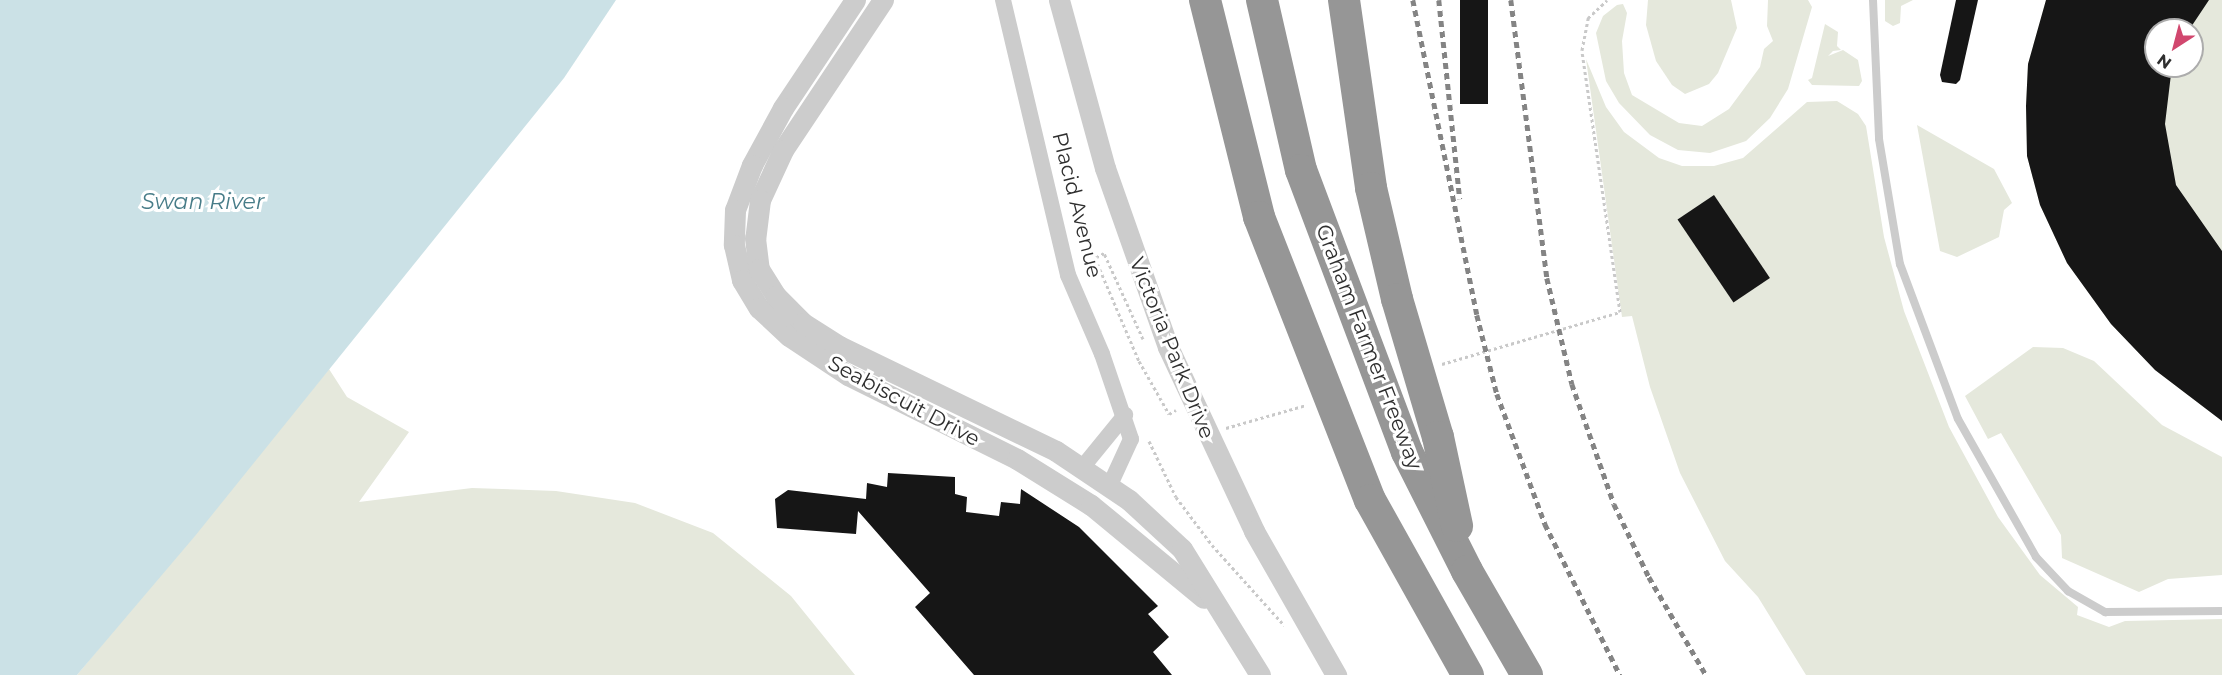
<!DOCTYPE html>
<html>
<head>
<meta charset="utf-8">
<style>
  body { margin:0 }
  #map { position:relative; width:2222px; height:675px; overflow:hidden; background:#fff; font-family:Montserrat,sans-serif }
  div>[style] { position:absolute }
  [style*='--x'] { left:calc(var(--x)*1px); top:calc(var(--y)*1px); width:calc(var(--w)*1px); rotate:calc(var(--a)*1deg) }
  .green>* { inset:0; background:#e5e8dc }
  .water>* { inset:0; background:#cbe1e6 }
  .building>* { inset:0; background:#161616; transform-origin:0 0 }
  .path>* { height:3px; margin-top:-1.5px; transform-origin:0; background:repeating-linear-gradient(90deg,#c9c9c9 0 3px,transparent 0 6px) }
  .service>* { height:8px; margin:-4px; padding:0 4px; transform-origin:4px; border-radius:4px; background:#ccc }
  .minor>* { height:16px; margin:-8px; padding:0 8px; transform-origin:8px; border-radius:8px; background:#ccc }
  .tertiary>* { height:21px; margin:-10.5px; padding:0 10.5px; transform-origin:10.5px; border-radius:10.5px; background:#ccc }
  .motorway>* { height:32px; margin:-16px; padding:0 16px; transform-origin:16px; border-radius:16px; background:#969696 }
  .rail>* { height:4.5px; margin-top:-2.25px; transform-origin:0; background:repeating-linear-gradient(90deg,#848484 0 6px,transparent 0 10.5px) }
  span { translate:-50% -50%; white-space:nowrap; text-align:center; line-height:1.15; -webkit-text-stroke:6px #fff; paint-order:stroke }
  .street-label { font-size:21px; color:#2f2f2f }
  .water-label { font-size:22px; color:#477c88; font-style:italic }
  .north { position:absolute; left:2144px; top:18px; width:60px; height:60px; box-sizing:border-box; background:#fff; border:2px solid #acacac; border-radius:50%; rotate:216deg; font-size:16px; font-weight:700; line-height:24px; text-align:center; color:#2f2f2f }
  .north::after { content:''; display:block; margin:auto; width:21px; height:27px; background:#d1476e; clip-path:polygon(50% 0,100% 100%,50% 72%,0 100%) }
</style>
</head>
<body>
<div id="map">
  <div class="green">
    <i style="clip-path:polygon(1648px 0,1731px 0,1737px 28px,1718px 73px,1709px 84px,1685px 94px,1672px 85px,1656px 61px,1646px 25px)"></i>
    <i style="clip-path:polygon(1768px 0,1808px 0,1812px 7px,1788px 89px,1770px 118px,1746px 141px,1710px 153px,1678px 150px,1650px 135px,1619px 103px,1606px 81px,1596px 33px,1603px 16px,1617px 5px,1623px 4px,1627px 13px,1622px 41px,1624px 73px,1632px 95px,1679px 123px,1702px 126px,1729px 109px,1760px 67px,1764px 49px,1773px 41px,1767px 26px)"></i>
    <i style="clip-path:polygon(1885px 0,1913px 0,1901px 6px,1900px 23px,1893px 26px,1885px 21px)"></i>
    <i style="clip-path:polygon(evenodd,2046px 0,2222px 0,2222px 421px,2155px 370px,2111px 324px,2067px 263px,2040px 205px,2027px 156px,2026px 106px,2028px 64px,2046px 0,2156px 30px,2192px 30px,2192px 66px,2156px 66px,2156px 30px)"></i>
    <i style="clip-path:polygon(1825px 24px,1838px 32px,1837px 46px,1841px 50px,1833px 51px,1828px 56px,1843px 50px,1858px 60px,1862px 81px,1859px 86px,1812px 85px,1808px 80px,1812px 78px)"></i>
    <i style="clip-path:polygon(1586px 59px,1606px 107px,1624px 132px,1659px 158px,1682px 166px,1714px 166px,1743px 158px,1807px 102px,1837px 101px,1858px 114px,1866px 126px,1884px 237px,1904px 311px,1949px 427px,1998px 517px,2040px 575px,2078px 607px,2077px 615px,2109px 627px,2125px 621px,2222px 619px,2222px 675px,1806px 675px,1758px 597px,1725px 561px,1680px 473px,1650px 387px,1632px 316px,1622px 317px)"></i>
    <i style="clip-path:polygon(1917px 125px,1994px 169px,2012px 203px,2004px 210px,1999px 237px,1957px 257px,1940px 251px)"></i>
    <i style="clip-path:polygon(2033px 347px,2063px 348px,2094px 361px,2162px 425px,2222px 457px,2222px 575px,2168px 579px,2139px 592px,2062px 558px,2061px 535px,2001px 433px,1988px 439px,1965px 396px)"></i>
    <i style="clip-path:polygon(329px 369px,347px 397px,409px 432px,359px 502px,472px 488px,556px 491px,635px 503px,713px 533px,791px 596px,855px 675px,77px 675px)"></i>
  </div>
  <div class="water">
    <i style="clip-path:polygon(0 0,616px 0,564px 78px,195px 536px,77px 675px,0 675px)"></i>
  </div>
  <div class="building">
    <i style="left:1460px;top:0;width:28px;height:104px"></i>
    <i style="clip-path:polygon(1956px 0,1978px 0,1960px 80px,1956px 84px,1942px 82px,1940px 75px)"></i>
    <i style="clip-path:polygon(2046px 0,2209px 0,2189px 30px,2156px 30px,2156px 66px,2172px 66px,2165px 124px,2176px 185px,2222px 251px,2222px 421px,2155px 370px,2111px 324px,2067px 263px,2040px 205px,2027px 156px,2026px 106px,2028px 64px)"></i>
    <i style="left:1714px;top:195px;width:100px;height:44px;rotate:56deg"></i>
    <i style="clip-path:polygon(888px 473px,955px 477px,955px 494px,967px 497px,966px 512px,999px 516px,1001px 502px,1020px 504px,1021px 489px,1079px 527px,1158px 606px,1148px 614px,1169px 637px,1153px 652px,1172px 675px,974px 675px,915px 607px,930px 593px,858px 511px,856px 534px,777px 528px,775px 499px,788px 490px,866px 499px,867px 483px,887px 487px)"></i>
  </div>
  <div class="path">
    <i style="--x:1143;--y:339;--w:94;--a:-114.4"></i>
    <i style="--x:1104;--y:253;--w:10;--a:151"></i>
    <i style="--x:1095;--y:258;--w:112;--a:66.9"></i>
    <i style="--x:1139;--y:361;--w:61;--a:60.5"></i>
    <i style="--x:1169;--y:414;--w:8;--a:-30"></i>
    <i style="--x:1442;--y:364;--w:185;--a:-16.3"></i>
    <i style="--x:1620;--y:312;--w:265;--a:-98.3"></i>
    <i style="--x:1582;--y:50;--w:33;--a:-79"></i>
    <i style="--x:1588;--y:18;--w:26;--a:-43"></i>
    <i style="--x:1226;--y:428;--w:83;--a:-16"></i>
    <i style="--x:1149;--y:441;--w:62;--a:64.3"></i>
    <i style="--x:1176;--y:497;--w:60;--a:53.1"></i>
    <i style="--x:1212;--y:545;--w:108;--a:48"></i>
  </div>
  <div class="service">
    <i style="--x:1873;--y:0;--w:139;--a:87.5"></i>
    <i style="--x:1879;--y:139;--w:127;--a:80.5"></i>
    <i style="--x:1900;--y:264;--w:165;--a:69.5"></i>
    <i style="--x:1958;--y:419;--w:159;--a:60.5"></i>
    <i style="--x:2036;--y:557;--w:47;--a:46.7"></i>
    <i style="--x:2068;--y:591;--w:43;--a:29.6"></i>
    <i style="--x:2105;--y:612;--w:117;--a:-0.5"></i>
  </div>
  <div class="minor">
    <i style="--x:1003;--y:0;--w:283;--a:76.7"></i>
    <i style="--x:1068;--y:275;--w:86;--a:66.7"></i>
    <i style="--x:1102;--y:354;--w:90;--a:71.2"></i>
    <i style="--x:1131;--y:439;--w:53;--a:114.6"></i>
    <i style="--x:1081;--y:469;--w:70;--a:-50.8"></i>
  </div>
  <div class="tertiary">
    <i style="--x:855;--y:0;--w:130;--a:123.7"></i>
    <i style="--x:783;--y:108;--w:65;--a:118.5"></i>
    <i style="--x:752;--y:165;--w:48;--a:110.7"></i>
    <i style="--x:735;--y:210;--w:35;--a:92"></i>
    <i style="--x:734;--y:245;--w:36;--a:77"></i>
    <i style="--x:742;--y:280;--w:33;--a:59"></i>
    <i style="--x:759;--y:308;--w:41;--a:43"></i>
    <i style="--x:789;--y:336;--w:71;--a:33.5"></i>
    <i style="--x:848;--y:375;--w:189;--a:26.4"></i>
    <i style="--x:1017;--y:459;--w:87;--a:31.9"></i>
    <i style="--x:1091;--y:505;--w:146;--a:39.5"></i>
    <i style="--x:883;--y:0;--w:180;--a:123.7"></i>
    <i style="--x:783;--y:150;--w:55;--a:114.7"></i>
    <i style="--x:760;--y:200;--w:38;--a:97"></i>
    <i style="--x:755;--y:238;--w:31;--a:83"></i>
    <i style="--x:759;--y:269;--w:32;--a:58"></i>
    <i style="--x:776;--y:296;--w:38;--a:45"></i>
    <i style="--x:803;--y:323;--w:43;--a:32.6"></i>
    <i style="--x:839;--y:346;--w:241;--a:25.8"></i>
    <i style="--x:1056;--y:451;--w:88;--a:33.9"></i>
    <i style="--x:1129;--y:500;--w:72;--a:42.8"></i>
    <i style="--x:1182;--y:549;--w:148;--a:58.2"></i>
    <i style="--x:1059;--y:0;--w:174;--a:74.7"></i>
    <i style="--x:1105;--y:168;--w:190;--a:70.6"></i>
    <i style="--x:1168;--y:347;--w:203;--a:64.9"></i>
    <i style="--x:1254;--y:531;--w:166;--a:60.3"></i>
  </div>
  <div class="motorway">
    <i style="--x:1205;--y:0;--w:224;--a:76"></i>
    <i style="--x:1259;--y:217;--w:304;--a:68.6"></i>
    <i style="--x:1370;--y:500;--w:201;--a:60.8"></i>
    <i style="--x:1262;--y:0;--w:174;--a:77.1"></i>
    <i style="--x:1301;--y:170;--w:301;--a:69.4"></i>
    <i style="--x:1407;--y:452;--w:133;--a:63.2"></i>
    <i style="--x:1467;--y:571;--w:120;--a:60"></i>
    <i style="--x:1344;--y:0;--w:190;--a:81.8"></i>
    <i style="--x:1371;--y:188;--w:114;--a:76.8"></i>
    <i style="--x:1397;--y:299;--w:144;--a:73.5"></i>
    <i style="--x:1438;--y:437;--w:91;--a:77.9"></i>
  </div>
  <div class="rail">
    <i style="--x:1413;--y:0;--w:321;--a:78.5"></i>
    <i style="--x:1477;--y:315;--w:81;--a:75.8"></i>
    <i style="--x:1497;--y:394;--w:139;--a:69.7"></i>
    <i style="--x:1545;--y:524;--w:169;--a:63.6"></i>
    <i style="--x:1439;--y:0;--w:200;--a:84"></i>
    <i style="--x:1511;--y:0;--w:280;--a:82.6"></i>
    <i style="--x:1547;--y:278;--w:109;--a:76.7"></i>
    <i style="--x:1572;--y:384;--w:127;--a:70.7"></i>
    <i style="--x:1614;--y:504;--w:81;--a:64.4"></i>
    <i style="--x:1649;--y:577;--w:113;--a:59.8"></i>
  </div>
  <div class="street-label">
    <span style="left:1077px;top:205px;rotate:76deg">Placid Avenue</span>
    <span style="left:1369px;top:347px;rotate:69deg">Graham Farmer Freeway</span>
    <span style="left:1172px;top:348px;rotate:68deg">Victoria Park Drive</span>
    <span style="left:904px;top:401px;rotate:28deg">Seabiscuit Drive</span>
  </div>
  <div class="water-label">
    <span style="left:203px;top:202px">Swan River</span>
  </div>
  <div class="north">N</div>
</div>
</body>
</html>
